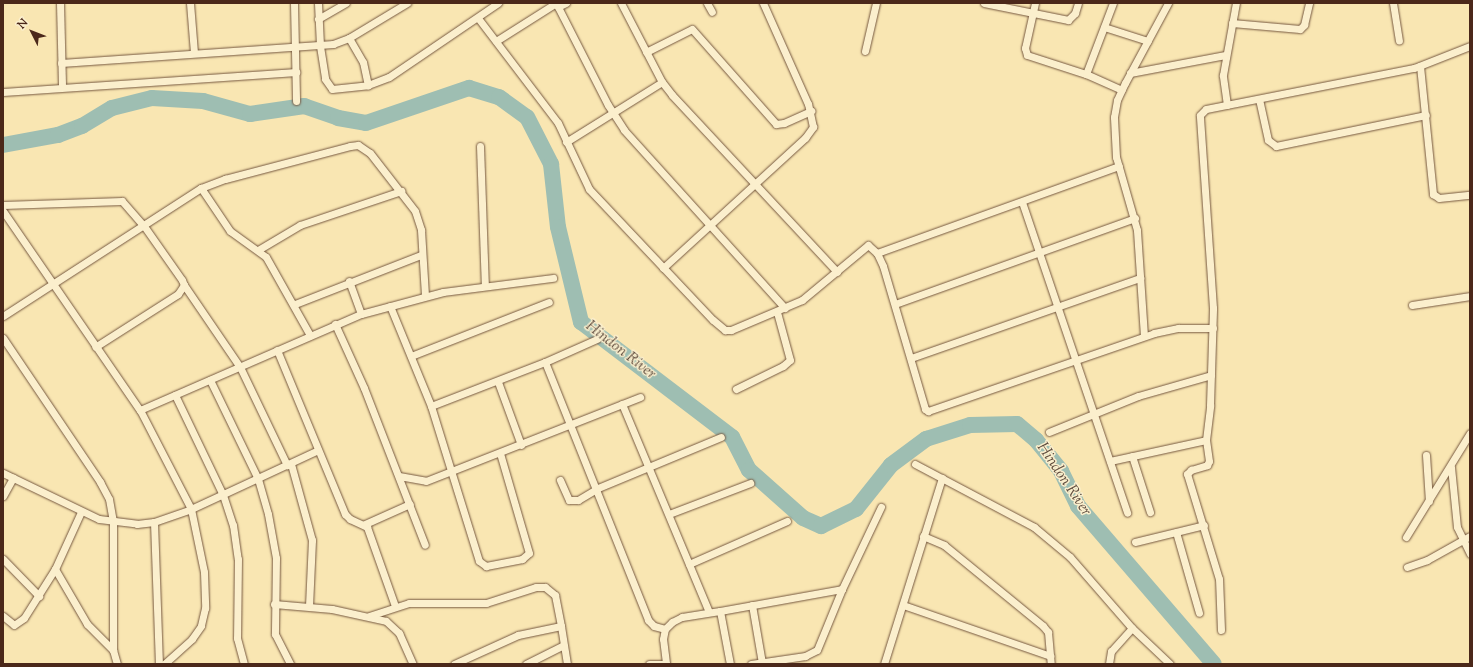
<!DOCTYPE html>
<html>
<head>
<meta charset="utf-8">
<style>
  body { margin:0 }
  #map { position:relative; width:1473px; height:667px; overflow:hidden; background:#f9e6b2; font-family:"Sorts Mill Goudy",serif }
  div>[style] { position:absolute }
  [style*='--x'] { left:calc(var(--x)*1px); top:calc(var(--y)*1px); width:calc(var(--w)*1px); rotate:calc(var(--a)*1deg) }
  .river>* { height:16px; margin:-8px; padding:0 8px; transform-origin:8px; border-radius:8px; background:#9ebeb2 }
  .roads { filter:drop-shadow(0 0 1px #765840) drop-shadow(0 0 1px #765840) }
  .street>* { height:7px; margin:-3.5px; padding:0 3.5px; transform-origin:3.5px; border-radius:3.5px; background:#fbefcd }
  span { translate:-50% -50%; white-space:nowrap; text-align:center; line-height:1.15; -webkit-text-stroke:3px #fbefcd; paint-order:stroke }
  .water-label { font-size:16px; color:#604e40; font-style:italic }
  .frame { position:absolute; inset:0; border:4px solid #4b281a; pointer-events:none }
  .north { position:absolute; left:12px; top:12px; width:40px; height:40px; -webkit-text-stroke:3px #fbefcd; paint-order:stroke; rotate:312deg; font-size:11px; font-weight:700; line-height:16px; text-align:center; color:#4b281a }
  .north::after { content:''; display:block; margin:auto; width:14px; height:18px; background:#4b281a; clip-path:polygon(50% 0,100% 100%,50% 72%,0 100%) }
</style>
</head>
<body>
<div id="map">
  <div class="river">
    <i style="--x:3;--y:145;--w:56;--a:-10.3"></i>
    <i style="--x:58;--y:135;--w:26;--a:-21"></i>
    <i style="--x:82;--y:126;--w:35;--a:-31"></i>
    <i style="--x:112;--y:108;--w:41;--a:-14"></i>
    <i style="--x:152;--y:98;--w:51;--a:3.4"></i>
    <i style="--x:203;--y:101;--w:49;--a:15.5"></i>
    <i style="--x:250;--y:114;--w:55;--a:-8.4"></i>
    <i style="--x:304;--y:106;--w:36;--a:19"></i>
    <i style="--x:338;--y:118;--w:28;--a:10"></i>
    <i style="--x:366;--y:123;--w:109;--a:-18.8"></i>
    <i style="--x:469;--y:88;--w:31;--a:17"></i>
    <i style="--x:499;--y:97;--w:34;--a:36"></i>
    <i style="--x:527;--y:117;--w:53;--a:62.9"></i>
    <i style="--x:551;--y:164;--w:63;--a:83.7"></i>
    <i style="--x:558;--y:227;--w:98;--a:76.4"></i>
    <i style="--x:581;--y:322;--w:190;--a:37.3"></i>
    <i style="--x:732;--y:437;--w:37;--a:63"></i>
    <i style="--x:749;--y:470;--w:72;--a:41.6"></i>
    <i style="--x:803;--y:518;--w:20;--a:24"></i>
    <i style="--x:821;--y:526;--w:39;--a:-26"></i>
    <i style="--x:856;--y:509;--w:56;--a:-51.5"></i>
    <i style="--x:891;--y:465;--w:44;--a:-36.6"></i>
    <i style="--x:926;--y:439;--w:46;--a:-17.7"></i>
    <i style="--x:970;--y:425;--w:47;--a:-1.2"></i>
    <i style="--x:1017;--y:424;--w:25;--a:40"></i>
    <i style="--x:1036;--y:440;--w:40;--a:51"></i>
    <i style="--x:1061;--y:471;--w:39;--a:64"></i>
    <i style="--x:1078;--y:506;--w:208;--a:49.3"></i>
  </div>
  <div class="roads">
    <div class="street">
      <i style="--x:60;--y:3;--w:84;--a:88.6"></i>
      <i style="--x:190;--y:3;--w:50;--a:85.4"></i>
      <i style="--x:294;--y:3;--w:98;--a:88.8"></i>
      <i style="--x:318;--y:3;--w:43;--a:87.3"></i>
      <i style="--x:320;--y:46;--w:33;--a:81"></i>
      <i style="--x:325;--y:79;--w:12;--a:55"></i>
      <i style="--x:332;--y:89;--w:36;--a:-6"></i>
      <i style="--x:368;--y:85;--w:22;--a:-21"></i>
      <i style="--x:389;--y:77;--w:132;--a:-34.2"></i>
      <i style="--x:556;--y:3;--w:114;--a:63"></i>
      <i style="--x:608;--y:105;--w:30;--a:57"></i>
      <i style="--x:624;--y:130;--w:240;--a:47.9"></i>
      <i style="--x:621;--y:3;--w:89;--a:62.6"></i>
      <i style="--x:662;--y:82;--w:16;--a:52"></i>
      <i style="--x:672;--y:95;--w:242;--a:47"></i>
      <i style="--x:707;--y:3;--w:10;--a:61"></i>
      <i style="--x:984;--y:3;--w:86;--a:11.4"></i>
      <i style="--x:1068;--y:20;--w:10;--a:-45"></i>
      <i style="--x:1075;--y:13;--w:10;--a:-73"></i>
      <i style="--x:1035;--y:3;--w:46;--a:102.5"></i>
      <i style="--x:1025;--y:48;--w:7;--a:74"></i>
      <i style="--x:1027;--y:55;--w:62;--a:17.9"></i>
      <i style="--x:1086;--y:74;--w:39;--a:24"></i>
      <i style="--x:1393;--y:3;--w:38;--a:81"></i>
      <i style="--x:558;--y:7;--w:9;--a:-27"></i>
      <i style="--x:478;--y:18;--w:132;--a:52.7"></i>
      <i style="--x:558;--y:123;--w:73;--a:64.8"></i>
      <i style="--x:589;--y:189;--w:180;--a:46.6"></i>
      <i style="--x:713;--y:320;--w:16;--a:40"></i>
      <i style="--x:725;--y:330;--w:6;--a:0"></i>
      <i style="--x:731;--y:330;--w:77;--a:-22.9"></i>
      <i style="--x:802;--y:300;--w:86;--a:-39.8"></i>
      <i style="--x:868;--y:245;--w:12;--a:42"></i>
      <i style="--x:877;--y:253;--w:14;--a:65"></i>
      <i style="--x:883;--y:266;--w:149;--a:73.6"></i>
      <i style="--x:925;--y:409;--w:4;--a:34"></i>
      <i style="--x:928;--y:411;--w:239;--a:-19"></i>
      <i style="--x:1154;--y:333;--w:25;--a:-12"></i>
      <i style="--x:1178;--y:328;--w:35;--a:0"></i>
      <i style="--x:318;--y:19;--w:32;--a:-30"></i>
      <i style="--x:1232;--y:23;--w:68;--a:5"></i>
      <i style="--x:1300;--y:29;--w:6;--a:-45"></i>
      <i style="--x:1304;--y:25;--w:23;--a:-77"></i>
      <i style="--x:1104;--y:27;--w:46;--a:17.7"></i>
      <i style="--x:349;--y:38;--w:28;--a:60"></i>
      <i style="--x:363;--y:62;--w:24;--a:78"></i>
      <i style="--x:496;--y:41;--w:71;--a:-32.3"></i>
      <i style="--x:865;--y:51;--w:49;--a:-77.1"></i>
      <i style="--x:646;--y:52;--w:51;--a:-26.6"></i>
      <i style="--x:692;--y:29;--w:127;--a:48.5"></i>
      <i style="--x:776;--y:124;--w:8;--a:-7"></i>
      <i style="--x:784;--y:123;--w:30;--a:-24"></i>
      <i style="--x:61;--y:63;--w:273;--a:-4"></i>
      <i style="--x:333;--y:44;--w:17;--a:-21"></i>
      <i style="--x:349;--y:38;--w:68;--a:-31.1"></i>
      <i style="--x:1420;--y:66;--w:129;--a:84.2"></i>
      <i style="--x:1433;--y:194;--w:7;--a:34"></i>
      <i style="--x:1439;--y:198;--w:31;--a:-6"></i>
      <i style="--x:1130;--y:73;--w:97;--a:-10.7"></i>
      <i style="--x:1086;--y:74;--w:76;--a:-69.2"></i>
      <i style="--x:3;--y:92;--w:294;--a:-3.9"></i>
      <i style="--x:1259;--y:99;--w:42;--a:77.6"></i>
      <i style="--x:1268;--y:140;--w:10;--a:37"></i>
      <i style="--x:1276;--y:146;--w:153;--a:-11.7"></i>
      <i style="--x:1227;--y:105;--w:30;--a:-98"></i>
      <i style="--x:1223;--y:75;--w:73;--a:-79.8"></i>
      <i style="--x:566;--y:142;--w:113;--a:-32"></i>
      <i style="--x:480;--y:146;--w:140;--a:88"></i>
      <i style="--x:201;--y:188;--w:52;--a:56"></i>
      <i style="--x:230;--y:231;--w:44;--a:35.8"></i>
      <i style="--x:266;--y:257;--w:90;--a:60.6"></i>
      <i style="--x:1022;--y:202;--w:328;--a:71.3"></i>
      <i style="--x:3;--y:205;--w:119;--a:-1.9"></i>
      <i style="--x:122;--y:201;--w:33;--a:49"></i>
      <i style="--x:144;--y:226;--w:66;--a:54.9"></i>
      <i style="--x:182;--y:280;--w:5;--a:68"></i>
      <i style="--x:184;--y:285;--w:11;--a:124"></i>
      <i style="--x:178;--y:294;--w:98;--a:147.4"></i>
      <i style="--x:3;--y:211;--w:242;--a:55.5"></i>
      <i style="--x:140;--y:410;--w:111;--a:62.7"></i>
      <i style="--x:191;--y:509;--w:64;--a:78.3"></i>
      <i style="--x:204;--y:572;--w:36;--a:88"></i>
      <i style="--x:205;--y:608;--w:18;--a:103"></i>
      <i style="--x:201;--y:626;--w:16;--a:125"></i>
      <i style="--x:192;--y:639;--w:38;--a:138"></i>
      <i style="--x:258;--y:250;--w:49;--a:-30.8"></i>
      <i style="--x:300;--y:225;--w:107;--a:-18.6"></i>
      <i style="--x:877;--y:253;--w:257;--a:-19.8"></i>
      <i style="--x:663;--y:268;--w:193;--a:-42.5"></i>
      <i style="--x:805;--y:138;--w:14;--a:-54"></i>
      <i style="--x:813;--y:127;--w:24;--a:-102"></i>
      <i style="--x:808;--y:104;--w:111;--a:-114"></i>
      <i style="--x:349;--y:281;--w:35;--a:70"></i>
      <i style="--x:184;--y:285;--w:99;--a:55.7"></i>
      <i style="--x:240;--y:367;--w:109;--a:64.4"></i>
      <i style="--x:295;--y:304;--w:135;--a:-21.3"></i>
      <i style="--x:895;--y:304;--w:255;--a:-19.7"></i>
      <i style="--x:1412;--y:305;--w:59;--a:-8.8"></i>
      <i style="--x:390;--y:306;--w:108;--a:67.7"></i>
      <i style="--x:431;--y:406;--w:162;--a:72.8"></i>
      <i style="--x:479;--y:561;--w:9;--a:36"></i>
      <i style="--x:486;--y:566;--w:37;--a:-11"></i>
      <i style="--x:522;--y:559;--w:9;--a:-41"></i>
      <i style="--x:529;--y:553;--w:104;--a:-106.2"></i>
      <i style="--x:3;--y:316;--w:236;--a:-32.9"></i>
      <i style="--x:201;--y:188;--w:26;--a:-21"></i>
      <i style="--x:225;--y:179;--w:129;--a:-14.8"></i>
      <i style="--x:350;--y:146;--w:8;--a:-7"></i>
      <i style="--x:358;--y:145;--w:14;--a:34"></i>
      <i style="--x:370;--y:153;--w:73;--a:52.2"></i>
      <i style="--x:415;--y:211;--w:20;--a:72"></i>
      <i style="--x:421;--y:230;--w:65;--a:86.5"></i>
      <i style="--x:335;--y:324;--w:70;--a:65.6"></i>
      <i style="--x:364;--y:388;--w:168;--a:68.8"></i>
      <i style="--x:1144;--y:336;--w:106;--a:-93.8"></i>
      <i style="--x:1137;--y:230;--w:76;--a:-106"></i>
      <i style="--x:1116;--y:157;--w:40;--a:-92.9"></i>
      <i style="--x:1114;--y:117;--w:17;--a:-80"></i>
      <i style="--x:1117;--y:100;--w:19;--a:-65"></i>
      <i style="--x:1125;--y:83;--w:91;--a:-61.7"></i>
      <i style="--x:3;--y:338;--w:174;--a:56"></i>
      <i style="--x:100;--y:482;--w:19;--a:62"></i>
      <i style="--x:109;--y:499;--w:23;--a:80"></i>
      <i style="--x:113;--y:522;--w:128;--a:90"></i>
      <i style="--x:113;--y:650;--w:15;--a:74"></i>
      <i style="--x:277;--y:350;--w:178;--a:67.5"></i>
      <i style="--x:345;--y:514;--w:7;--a:45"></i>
      <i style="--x:350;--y:519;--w:19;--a:25"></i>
      <i style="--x:367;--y:527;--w:84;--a:70.5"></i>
      <i style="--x:411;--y:356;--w:148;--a:-21.4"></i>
      <i style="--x:911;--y:358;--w:243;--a:-19.3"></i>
      <i style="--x:545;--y:362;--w:57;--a:-23.9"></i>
      <i style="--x:210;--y:380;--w:110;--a:64.1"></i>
      <i style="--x:258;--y:479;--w:36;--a:74"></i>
      <i style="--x:268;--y:514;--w:45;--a:79.7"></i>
      <i style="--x:276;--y:558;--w:76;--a:90.8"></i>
      <i style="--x:275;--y:634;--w:34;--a:63"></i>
      <i style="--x:498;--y:382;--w:67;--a:69.9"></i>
      <i style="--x:736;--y:389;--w:52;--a:-26.1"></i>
      <i style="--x:783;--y:366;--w:9;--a:-41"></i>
      <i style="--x:790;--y:360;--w:50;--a:-105.2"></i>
      <i style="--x:175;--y:395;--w:111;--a:64.4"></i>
      <i style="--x:223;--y:495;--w:32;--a:72"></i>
      <i style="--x:233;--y:525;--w:34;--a:82"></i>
      <i style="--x:238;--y:559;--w:79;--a:90.7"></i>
      <i style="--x:237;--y:638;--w:27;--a:75"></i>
      <i style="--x:622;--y:404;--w:225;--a:67.3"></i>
      <i style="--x:431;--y:406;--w:122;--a:-21.1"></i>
      <i style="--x:545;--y:362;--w:278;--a:68.2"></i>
      <i style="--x:648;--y:620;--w:8;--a:45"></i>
      <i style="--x:654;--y:626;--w:11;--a:15"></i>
      <i style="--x:140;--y:410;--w:241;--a:-23.5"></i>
      <i style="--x:361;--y:314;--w:85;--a:-15"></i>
      <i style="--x:443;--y:292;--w:111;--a:-7.3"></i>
      <i style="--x:1049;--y:432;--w:96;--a:-22"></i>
      <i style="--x:1138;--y:396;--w:76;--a:-16"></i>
      <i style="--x:1426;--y:455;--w:46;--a:86.3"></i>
      <i style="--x:1132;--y:456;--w:59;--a:72.2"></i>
      <i style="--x:1110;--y:461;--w:98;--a:-12.3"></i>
      <i style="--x:291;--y:464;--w:79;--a:74.6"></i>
      <i style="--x:312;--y:540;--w:66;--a:92.6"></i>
      <i style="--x:915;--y:464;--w:135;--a:27.9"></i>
      <i style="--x:1034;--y:527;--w:47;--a:39.8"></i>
      <i style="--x:1070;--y:557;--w:94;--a:48.9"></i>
      <i style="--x:1132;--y:628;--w:31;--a:132"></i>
      <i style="--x:1111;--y:651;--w:13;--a:99"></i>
      <i style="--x:1451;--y:467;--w:60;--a:84.3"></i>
      <i style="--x:1457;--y:527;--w:30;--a:64"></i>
      <i style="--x:3;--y:473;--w:106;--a:25.6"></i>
      <i style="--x:99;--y:519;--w:38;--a:7"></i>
      <i style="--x:137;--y:524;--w:17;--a:-7"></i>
      <i style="--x:154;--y:522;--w:39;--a:-19"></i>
      <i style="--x:191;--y:509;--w:140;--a:-24.9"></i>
      <i style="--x:399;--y:476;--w:27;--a:10"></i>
      <i style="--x:426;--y:481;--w:230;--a:-21.4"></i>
      <i style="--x:560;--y:480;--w:22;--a:66"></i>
      <i style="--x:569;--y:500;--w:9;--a:0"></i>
      <i style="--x:578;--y:500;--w:23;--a:-31"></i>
      <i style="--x:598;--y:488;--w:133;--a:-22.5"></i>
      <i style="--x:3;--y:496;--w:21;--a:-61"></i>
      <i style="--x:669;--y:514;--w:87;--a:-20.9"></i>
      <i style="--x:154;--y:522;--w:142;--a:88"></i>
      <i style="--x:365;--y:524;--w:49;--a:-24"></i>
      <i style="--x:1176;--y:532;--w:84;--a:74.1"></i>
      <i style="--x:923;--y:536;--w:23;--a:23"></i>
      <i style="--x:944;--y:545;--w:128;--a:39.3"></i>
      <i style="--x:1043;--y:626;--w:8;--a:50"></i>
      <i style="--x:1048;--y:632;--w:32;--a:85"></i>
      <i style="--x:1406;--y:537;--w:122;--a:-58.4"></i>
      <i style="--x:1135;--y:542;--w:71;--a:-13.8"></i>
      <i style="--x:3;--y:559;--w:52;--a:45.8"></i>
      <i style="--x:689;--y:564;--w:107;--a:-23.7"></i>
      <i style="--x:1407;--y:567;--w:21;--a:-19"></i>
      <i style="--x:1427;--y:560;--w:49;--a:-29.2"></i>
      <i style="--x:55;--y:569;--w:64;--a:59.8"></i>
      <i style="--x:87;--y:624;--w:37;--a:45"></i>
      <i style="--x:274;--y:604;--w:58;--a:4.9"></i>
      <i style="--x:332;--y:609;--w:55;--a:12.5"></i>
      <i style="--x:386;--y:621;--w:18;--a:43"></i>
      <i style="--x:399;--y:633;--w:34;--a:66"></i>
      <i style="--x:752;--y:605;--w:59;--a:80.2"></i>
      <i style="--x:903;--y:605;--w:156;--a:19.1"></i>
      <i style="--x:3;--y:616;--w:14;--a:39"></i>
      <i style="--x:14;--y:625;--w:12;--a:-35"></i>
      <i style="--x:24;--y:618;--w:58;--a:-57.7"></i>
      <i style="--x:55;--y:569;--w:63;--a:-65.5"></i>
      <i style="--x:369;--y:616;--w:42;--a:-18"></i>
      <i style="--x:409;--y:603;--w:77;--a:0"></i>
      <i style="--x:486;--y:603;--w:52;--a:-17.7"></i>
      <i style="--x:536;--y:587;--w:9;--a:0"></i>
      <i style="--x:545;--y:587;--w:13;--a:39"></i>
      <i style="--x:555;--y:595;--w:32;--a:79"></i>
      <i style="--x:561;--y:626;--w:44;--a:168.2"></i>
      <i style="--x:518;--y:635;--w:70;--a:155.6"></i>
      <i style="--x:561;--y:626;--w:38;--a:81"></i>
      <i style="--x:1132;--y:628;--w:52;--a:43.5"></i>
      <i style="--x:1221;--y:630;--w:51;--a:-92.2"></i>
      <i style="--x:1219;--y:579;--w:110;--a:-106.9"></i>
      <i style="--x:1187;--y:474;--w:6;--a:-45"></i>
      <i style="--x:1191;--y:470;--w:17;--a:-17"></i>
      <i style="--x:1207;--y:465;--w:4;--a:-63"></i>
      <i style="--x:1209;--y:461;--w:21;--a:-98"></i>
      <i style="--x:1206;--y:440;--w:35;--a:-83"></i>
      <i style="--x:1210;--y:405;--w:97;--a:-88.2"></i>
      <i style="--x:1213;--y:308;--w:193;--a:-93.9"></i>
      <i style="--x:1200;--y:115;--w:8;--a:-45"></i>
      <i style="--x:1206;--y:109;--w:212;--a:-11.2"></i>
      <i style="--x:1414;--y:68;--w:60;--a:-21.4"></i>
      <i style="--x:666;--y:663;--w:24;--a:-97"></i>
      <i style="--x:663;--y:639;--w:10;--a:-79"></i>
      <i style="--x:665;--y:629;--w:10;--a:-45"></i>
      <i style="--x:672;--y:622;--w:11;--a:-27"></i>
      <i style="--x:682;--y:617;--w:38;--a:-9"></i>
      <i style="--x:526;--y:664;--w:42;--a:-26.6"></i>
      <i style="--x:649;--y:664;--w:17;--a:0"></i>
      <i style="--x:730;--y:664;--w:54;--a:-100.7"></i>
      <i style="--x:720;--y:611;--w:124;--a:-10.2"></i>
      <i style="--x:842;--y:589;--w:91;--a:-64.6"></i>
      <i style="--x:751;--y:664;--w:55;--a:-8.4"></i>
      <i style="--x:805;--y:656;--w:13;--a:-27"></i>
      <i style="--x:817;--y:650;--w:66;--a:-67.7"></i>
      <i style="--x:884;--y:664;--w:195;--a:-72.7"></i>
    </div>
  </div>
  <div class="water-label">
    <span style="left:620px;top:351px;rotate:38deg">Hindon River</span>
    <span style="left:1063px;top:480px;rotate:56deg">Hindon River</span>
  </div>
  <div class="frame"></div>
  <div class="north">N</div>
</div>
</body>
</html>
